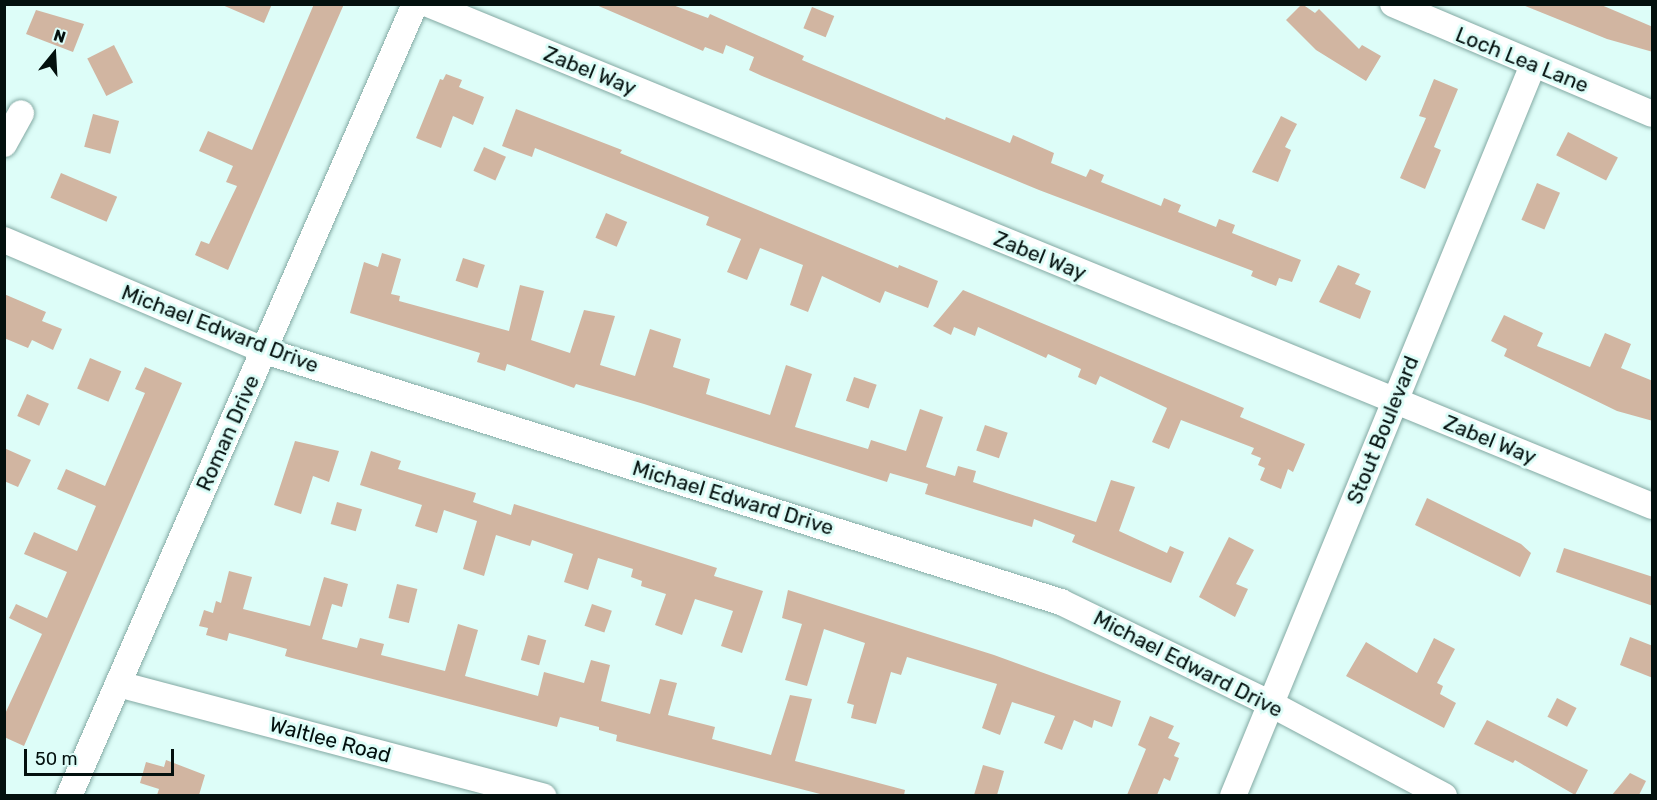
<!DOCTYPE html>
<html>
<head>
<meta charset="utf-8">
<style>
  body { margin:0 }
  #map { position:relative; width:1657px; height:800px; overflow:hidden; background:#ddfdf8; font-family:Rubik,sans-serif }
  div>[style] { position:absolute }
  [style*='--x'] { left:calc(var(--x)*1px); top:calc(var(--y)*1px); width:calc(var(--w)*1px); rotate:calc(var(--a)*1deg) }
  .building>* { inset:0; background:#d1b5a1; transform-origin:0 0 }
  .roads { filter:drop-shadow(0 0 2px #83a9a3) drop-shadow(0 0 2px #83a9a3) }
  .minor>* { height:26px; margin:-13px; padding:0 13px; transform-origin:13px; border-radius:13px; background:#fff }
  span { translate:-50% -50%; white-space:nowrap; text-align:center; line-height:1.15; -webkit-text-stroke:6px #ddfdf8; paint-order:stroke }
  .street-label { font-size:21px; color:#03100e }
  .frame { position:absolute; inset:0; border:6px solid #03100e; pointer-events:none }
  .north { position:absolute; left:24px; top:24px; width:60px; height:60px; -webkit-text-stroke:4px #ddfdf8; paint-order:stroke; rotate:18deg; font-size:16px; font-weight:700; line-height:24px; text-align:center; color:#03100e }
  .north::after { content:''; display:block; margin:auto; width:21px; height:27px; background:#03100e; clip-path:polygon(50% 0,100% 100%,50% 72%,0 100%) }
  .scale { position:absolute; left:24px; top:749px; width:150px; height:27px; box-sizing:border-box; border:3px solid #03100e; border-top:0; padding-left:8px; font-size:18px; line-height:21px; white-space:nowrap; color:#03100e; -webkit-text-stroke:4px #ddfdf8; paint-order:stroke }
</style>
</head>
<body>
<div id="map">
  <div class="building">
    <i style="clip-path:polygon(220px 4px,272px 4px,264px 23px)"></i>
    <i style="clip-path:polygon(314px 4px,344px 4px,228px 270px,195px 255px,201px 241px,209px 244px,237px 186px,226px 182px,233px 166px,199px 151px,208px 131px,252px 150px)"></i>
    <i style="clip-path:polygon(594px 4px,670px 4px,708px 18px,710px 14px,804px 56px,802px 60px,945px 120px,946px 117px,1010px 143px,1013px 135px,1054px 153px,1051px 163px,1086px 177px,1090px 169px,1104px 175px,1101px 182px,1161px 206px,1164px 198px,1181px 205px,1178px 212px,1216px 227px,1219px 219px,1235px 225px,1232px 233px,1301px 260px,1292px 282px,1279px 278px,1276px 286px,1251px 276px,1253px 271px,1039px 190px,762px 76px,749px 70px,754px 57px,726px 45px,723px 54px,705px 47px,703px 51px)"></i>
    <i style="clip-path:polygon(1302px 4px,1315px 13px,1319px 9px,1359px 49px,1362px 45px,1381px 56px,1366px 81px,1316px 50px,1286px 20px)"></i>
    <i style="clip-path:polygon(1520px 4px,1599px 4px,1653px 27px,1653px 52px,1607px 39px)"></i>
    <i style="left:812px;top:7px;width:24px;height:23px;rotate:22deg"></i>
    <i style="clip-path:polygon(36px 10px,84px 24px,73px 52px,26px 34px)"></i>
    <i style="left:114px;top:45px;width:42px;height:30px;rotate:63deg"></i>
    <i style="clip-path:polygon(446px 74px,462px 80px,459px 87px,484px 97px,473px 125px,453px 116px,441px 148px,416px 138px,440px 79px,443px 80px)"></i>
    <i style="clip-path:polygon(1434px 79px,1458px 89px,1434px 147px,1441px 150px,1425px 189px,1400px 178px,1426px 118px,1419px 116px)"></i>
    <i style="clip-path:polygon(516px 109px,622px 150px,620px 153px,898px 268px,899px 265px,938px 281px,928px 308px,885px 291px,880px 303px,822px 276px,808px 312px,790px 305px,803px 265px,760px 248px,747px 280px,727px 272px,741px 239px,706px 225px,709px 217px,535px 148px,532px 157px,502px 146px)"></i>
    <i style="left:93px;top:114px;width:27px;height:34px;rotate:15deg"></i>
    <i style="clip-path:polygon(1281px 116px,1297px 124px,1285px 147px,1291px 150px,1278px 182px,1252px 172px)"></i>
    <i style="left:1568px;top:132px;width:56px;height:26px;rotate:27deg"></i>
    <i style="left:484px;top:147px;width:24px;height:26px;rotate:24deg"></i>
    <i style="left:61px;top:173px;width:61px;height:27px;rotate:23deg"></i>
    <i style="left:1537px;top:183px;width:25px;height:40px;rotate:23deg"></i>
    <i style="left:606px;top:213px;width:23px;height:27px;rotate:23deg"></i>
    <i style="clip-path:polygon(382px 253px,401px 259px,391px 294px,400px 296px,399px 301px,509px 331px,520px 285px,544px 291px,531px 340px,570px 353px,584px 310px,615px 316px,600px 365px,635px 376px,650px 329px,681px 339px,673px 367px,710px 379px,706px 394px,770px 415px,786px 365px,812px 374px,795px 427px,868px 449px,871px 440px,906px 451px,920px 409px,943px 417px,926px 467px,955px 476px,958px 466px,976px 471px,973px 482px,1096px 522px,1111px 480px,1135px 487px,1119px 531px,1167px 553px,1170px 546px,1184px 552px,1171px 583px,1072px 542px,1075px 535px,1034px 519px,1032px 527px,925px 494px,928px 484px,890px 473px,887px 482px,644px 404px,576px 384px,574px 388px,507px 364px,505px 371px,477px 362px,480px 353px,350px 313px,364px 262px,378px 267px)"></i>
    <i style="left:463px;top:258px;width:23px;height:24px;rotate:18deg"></i>
    <i style="clip-path:polygon(1338px 265px,1360px 274px,1355px 284px,1371px 291px,1360px 319px,1319px 302px)"></i>
    <i style="clip-path:polygon(963px 290px,1244px 408px,1240px 417px,1305px 444px,1293px 472px,1288px 469px,1281px 489px,1260px 480px,1265px 468px,1258px 465px,1261px 458px,1251px 454px,1254px 448px,1181px 420px,1169px 449px,1152px 442px,1167px 408px,1100px 376px,1096px 385px,1078px 377px,1081px 369px,1048px 354px,1046px 358px,978px 327px,975px 336px,954px 327px,951px 335px,933px 326px)"></i>
    <i style="clip-path:polygon(4px 294px,46px 312px,42px 321px,62px 329px,53px 350px,32px 340px,28px 348px,4px 338px)"></i>
    <i style="clip-path:polygon(1504px 315px,1543px 333px,1537px 346px,1590px 367px,1605px 333px,1631px 344px,1621px 368px,1653px 381px,1653px 421px,1617px 411px,1504px 356px,1507px 349px,1491px 341px)"></i>
    <i style="left:90px;top:358px;width:34px;height:33px;rotate:23deg"></i>
    <i style="clip-path:polygon(145px 367px,182px 383px,24px 746px,4px 737px,4px 716px,42px 634px,9px 618px,16px 604px,47px 618px,67px 572px,24px 554px,34px 532px,77px 551px,96px 506px,57px 489px,66px 469px,105px 486px,145px 393px,135px 389px)"></i>
    <i style="left:854px;top:377px;width:24px;height:25px;rotate:19deg"></i>
    <i style="left:27px;top:394px;width:24px;height:24px;rotate:24deg"></i>
    <i style="left:985px;top:425px;width:24px;height:27px;rotate:19deg"></i>
    <i style="clip-path:polygon(295px 441px,339px 451px,329px 482px,313px 476px,301px 514px,274px 505px)"></i>
    <i style="clip-path:polygon(4px 448px,31px 460px,18px 487px,4px 481px)"></i>
    <i style="clip-path:polygon(371px 451px,401px 461px,398px 469px,476px 493px,473px 502px,511px 515px,514px 504px,717px 568px,714px 576px,763px 591px,742px 653px,721px 646px,733px 611px,695px 599px,682px 635px,655px 625px,666px 594px,641px 586px,642px 581px,631px 577px,633px 569px,598px 558px,588px 590px,564px 582px,573px 554px,532px 540px,530px 546px,496px 535px,484px 576px,463px 569px,477px 521px,444px 510px,437px 533px,415px 526px,422px 505px,360px 485px)"></i>
    <i style="clip-path:polygon(1427px 498px,1521px 544px,1531px 553px,1520px 577px,1415px 525px)"></i>
    <i style="left:337px;top:502px;width:26px;height:23px;rotate:16deg"></i>
    <i style="clip-path:polygon(1229px 537px,1254px 550px,1236px 584px,1248px 589px,1235px 617px,1199px 597px)"></i>
    <i style="clip-path:polygon(1564px 548px,1653px 577px,1653px 606px,1556px 572px)"></i>
    <i style="clip-path:polygon(229px 571px,252px 577px,243px 609px,310px 626px,324px 577px,348px 584px,342px 607px,332px 604px,322px 639px,357px 648px,360px 638px,384px 644px,381px 655px,445px 671px,458px 624px,478px 630px,465px 676px,538px 696px,544px 672px,584px 683px,591px 660px,610px 665px,601px 701px,650px 714px,660px 679px,677px 683px,668px 715px,715px 727px,712px 739px,771px 755px,790px 695px,812px 699px,795px 761px,905px 790px,904px 795px,824px 795px,616px 741px,617px 735px,599px 730px,599px 727px,560px 717px,557px 727px,292px 658px,285px 656px,287px 649px,248px 638px,229px 633px,227px 641px,206px 635px,208px 628px,199px 626px,204px 610px,213px 613px,216px 601px,221px 603px)"></i>
    <i style="left:397px;top:584px;width:21px;height:35px;rotate:14deg"></i>
    <i style="clip-path:polygon(788px 590px,994px 655px,1121px 701px,1112px 727px,1094px 720px,1092px 728px,1074px 720px,1062px 750px,1044px 743px,1055px 716px,1012px 702px,1000px 735px,982px 728px,997px 684px,907px 657px,901px 675px,891px 672px,876px 724px,851px 718px,854px 705px,847px 703px,865px 643px,824px 629px,807px 686px,785px 680px,802px 624px,782px 618px)"></i>
    <i style="left:592px;top:604px;width:21px;height:23px;rotate:19deg"></i>
    <i style="left:528px;top:635px;width:19px;height:26px;rotate:16deg"></i>
    <i style="clip-path:polygon(1630px 637px,1653px 646px,1653px 678px,1620px 665px)"></i>
    <i style="clip-path:polygon(1434px 638px,1455px 649px,1437px 683px,1443px 686px,1440px 694px,1456px 703px,1444px 728px,1346px 676px,1366px 642px,1417px 673px)"></i>
    <i style="left:1557px;top:698px;width:22px;height:21px;rotate:27deg"></i>
    <i style="clip-path:polygon(1150px 716px,1174px 726px,1168px 738px,1180px 743px,1174px 756px,1179px 758px,1170px 781px,1164px 778px,1157px 795px,1127px 795px,1146px 749px,1138px 745px)"></i>
    <i style="clip-path:polygon(1487px 720px,1588px 770px,1575px 795px,1515px 760px,1513px 763px,1474px 744px)"></i>
    <i style="clip-path:polygon(166px 760px,205px 775px,199px 795px,157px 795px,159px 789px,140px 783px,146px 762px,164px 767px)"></i>
    <i style="clip-path:polygon(983px 765px,1004px 771px,997px 795px,974px 795px)"></i>
    <i style="clip-path:polygon(1630px 773px,1646px 781px,1639px 795px,1612px 795px)"></i>
  </div>
  <div class="roads">
    <div class="minor">
      <i style="--x:428;--y:4;--w:1323;--a:22.3"></i>
      <i style="--x:1393;--y:4;--w:281;--a:23"></i>
      <i style="--x:4;--y:144;--w:35;--a:-61"></i>
      <i style="--x:4;--y:240;--w:284;--a:23"></i>
      <i style="--x:265;--y:351;--w:835;--a:17.5"></i>
      <i style="--x:1061;--y:602;--w:233;--a:25.9"></i>
      <i style="--x:1271;--y:704;--w:196;--a:28"></i>
      <i style="--x:118;--y:684;--w:440;--a:14.8"></i>
      <i style="--x:69;--y:796;--w:864;--a:-66.4"></i>
      <i style="--x:1233;--y:796;--w:790;--a:-67.69"></i>
    </div>
  </div>
  <div class="street-label">
    <span style="left:1522px;top:60px;rotate:22deg">Loch Lea Lane</span>
    <span style="left:590px;top:71px;rotate:22deg">Zabel Way</span>
    <span style="left:1040px;top:256px;rotate:22deg">Zabel Way</span>
    <span style="left:220px;top:329px;rotate:21deg">Michael Edward Drive</span>
    <span style="left:1383px;top:430px;rotate:-68deg">Stout Boulevard</span>
    <span style="left:228px;top:433px;rotate:-66deg">Roman Drive</span>
    <span style="left:1490px;top:440px;rotate:22deg">Zabel Way</span>
    <span style="left:733px;top:498px;rotate:17deg">Michael Edward Drive</span>
    <span style="left:1188px;top:664px;rotate:27deg">Michael Edward Drive</span>
    <span style="left:330px;top:740px;rotate:15deg">Waltlee Road</span>
  </div>
  <div class="frame"></div>
  <div class="north">N</div>
  <div class="scale">50 m</div>
</div>
</body>
</html>
